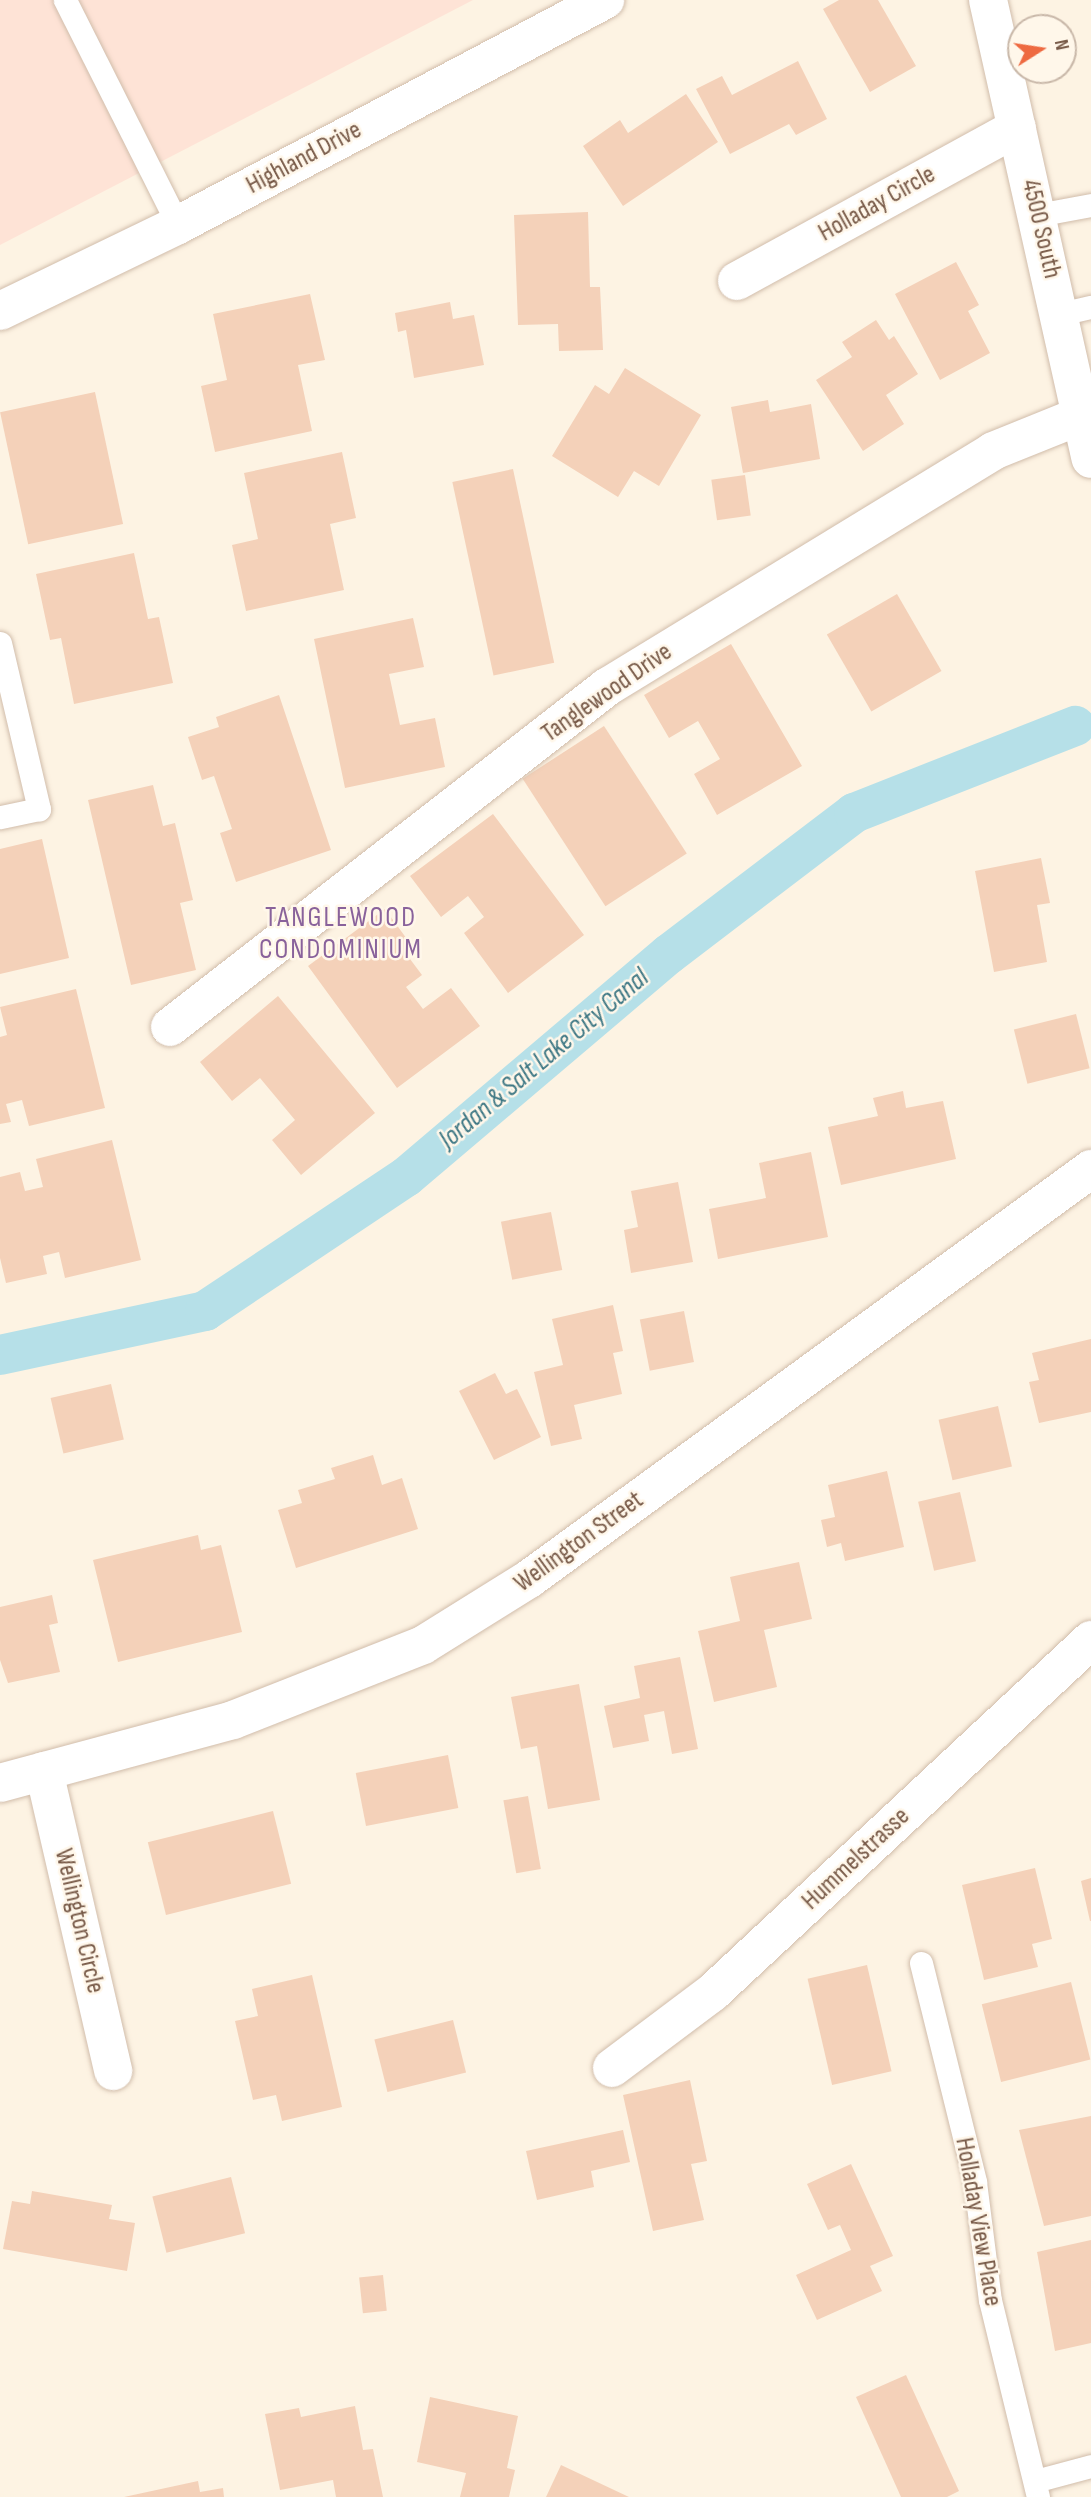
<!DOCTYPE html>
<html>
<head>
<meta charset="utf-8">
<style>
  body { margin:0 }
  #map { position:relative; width:1091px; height:2497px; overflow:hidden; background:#fdf3e3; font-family:"Sofia Sans Condensed",sans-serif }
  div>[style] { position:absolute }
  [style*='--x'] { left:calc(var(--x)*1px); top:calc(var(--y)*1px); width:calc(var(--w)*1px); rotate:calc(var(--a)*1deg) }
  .commercial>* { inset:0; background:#fee3d6 }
  .canal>* { height:40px; margin:-20px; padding:0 20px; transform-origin:20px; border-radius:20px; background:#b6e0e8 }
  .building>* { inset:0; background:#f4d1b9; transform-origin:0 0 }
  .roads { filter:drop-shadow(0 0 2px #d1bdab) drop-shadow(0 0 2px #d1bdab) }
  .service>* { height:23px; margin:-11.5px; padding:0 11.5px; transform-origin:11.5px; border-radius:11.5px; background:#fff }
  .minor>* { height:38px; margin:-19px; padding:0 19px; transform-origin:19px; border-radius:19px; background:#fff }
  .secondary>* { height:38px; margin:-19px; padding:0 19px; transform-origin:19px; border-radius:19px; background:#fff }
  span { translate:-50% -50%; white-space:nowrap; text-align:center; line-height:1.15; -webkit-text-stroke:5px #fff7ea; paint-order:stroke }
  .street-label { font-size:26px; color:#775947 }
  .neighbourhood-label { font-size:28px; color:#89629b; letter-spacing:2px }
  .water-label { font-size:28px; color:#3d7784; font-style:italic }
  .north { position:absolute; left:1007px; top:14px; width:70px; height:70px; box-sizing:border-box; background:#fff7ea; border:2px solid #c9b8a9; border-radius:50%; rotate:78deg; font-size:19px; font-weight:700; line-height:28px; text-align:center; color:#775947 }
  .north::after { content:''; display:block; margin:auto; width:24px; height:32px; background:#ee6a41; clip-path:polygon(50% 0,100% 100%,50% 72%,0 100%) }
</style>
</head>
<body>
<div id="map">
  <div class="commercial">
    <i style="clip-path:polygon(0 0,473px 0,0 245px)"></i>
  </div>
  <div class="canal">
    <i style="--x:0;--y:1355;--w:210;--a:-12.1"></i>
    <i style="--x:205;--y:1311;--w:242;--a:-33.7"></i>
    <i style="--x:406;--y:1177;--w:345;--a:-40.3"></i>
    <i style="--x:669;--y:954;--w:233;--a:-37.3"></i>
    <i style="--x:854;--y:813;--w:238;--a:-21.5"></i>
  </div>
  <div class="building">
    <i style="clip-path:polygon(839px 0,878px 0,916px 66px,870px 92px,823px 9px)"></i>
    <i style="clip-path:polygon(798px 61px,827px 119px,796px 135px,789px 124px,730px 154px,696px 89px,722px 76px,732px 95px)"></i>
    <i style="clip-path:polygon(686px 94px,718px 142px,623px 206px,583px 146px,620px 120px,628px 133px)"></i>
    <i style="clip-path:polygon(588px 212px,590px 287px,600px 287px,603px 350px,559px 351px,558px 324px,518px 325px,514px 215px)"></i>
    <i style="clip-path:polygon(956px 262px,979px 305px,968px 311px,990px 353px,940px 380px,895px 294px)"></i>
    <i style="clip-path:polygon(310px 294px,325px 360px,298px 365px,312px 431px,215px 452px,201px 386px,227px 380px,213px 314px)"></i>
    <i style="clip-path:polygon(450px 302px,453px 319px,474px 315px,484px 365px,414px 378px,406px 330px,398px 332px,395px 313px)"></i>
    <i style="clip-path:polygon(876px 320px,889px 340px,894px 336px,918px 374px,886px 395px,904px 424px,863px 451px,816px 380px,852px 357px,842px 342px)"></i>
    <i style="clip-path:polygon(625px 368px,701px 415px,659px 486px,634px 471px,618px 497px,552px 456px,595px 385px,609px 394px)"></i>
    <i style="left:95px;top:392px;width:135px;height:97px;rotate:78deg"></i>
    <i style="clip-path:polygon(768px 400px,770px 412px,811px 404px,820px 459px,743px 473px,731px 407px)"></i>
    <i style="clip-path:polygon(342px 452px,356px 518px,330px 524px,344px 590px,246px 611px,232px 545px,258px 539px,244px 473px)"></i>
    <i style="left:513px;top:469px;width:198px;height:62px;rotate:78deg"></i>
    <i style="left:745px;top:475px;width:41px;height:34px;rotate:82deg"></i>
    <i style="clip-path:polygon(134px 553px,148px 619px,159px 617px,173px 683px,74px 704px,61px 638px,50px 640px,36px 574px)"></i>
    <i style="left:897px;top:594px;width:89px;height:81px;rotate:60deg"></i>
    <i style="clip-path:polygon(413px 618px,424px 667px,389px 674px,400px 725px,435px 718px,445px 767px,345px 788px,314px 639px)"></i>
    <i style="clip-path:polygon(731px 644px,802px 766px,717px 815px,694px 774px,720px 759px,698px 721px,669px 738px,644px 695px)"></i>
    <i style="clip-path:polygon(279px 695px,331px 850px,236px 882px,220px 833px,232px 829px,214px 776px,202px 780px,188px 737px,219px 727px,216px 717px)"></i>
    <i style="left:604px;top:726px;width:152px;height:97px;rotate:57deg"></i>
    <i style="clip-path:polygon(153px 785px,163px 826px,175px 823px,193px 900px,180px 903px,196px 970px,131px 985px,88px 800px)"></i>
    <i style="clip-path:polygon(493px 814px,584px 935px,508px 993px,464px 933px,484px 917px,468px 896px,441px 917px,410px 876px)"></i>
    <i style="clip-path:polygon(42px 839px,69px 958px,0 974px,0 849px)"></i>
    <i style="clip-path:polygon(1041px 858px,1050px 903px,1037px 905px,1047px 962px,994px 972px,975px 871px)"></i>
    <i style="clip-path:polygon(385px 909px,412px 946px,404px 951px,422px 975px,406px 987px,423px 1009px,451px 988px,480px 1026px,397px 1088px,308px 966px)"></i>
    <i style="clip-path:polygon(76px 989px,105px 1108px,29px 1126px,22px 1100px,6px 1104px,11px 1122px,0 1124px,0 1037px,7px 1035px,0 1007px)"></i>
    <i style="clip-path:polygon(278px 996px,375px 1113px,301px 1175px,272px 1140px,295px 1120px,260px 1078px,232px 1101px,200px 1062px)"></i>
    <i style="left:1076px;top:1014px;width:56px;height:64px;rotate:76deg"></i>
    <i style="clip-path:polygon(903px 1091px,906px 1108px,943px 1101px,956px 1159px,841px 1185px,828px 1127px,878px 1116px,873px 1098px)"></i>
    <i style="clip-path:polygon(112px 1140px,141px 1260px,65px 1278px,59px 1252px,43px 1256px,47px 1274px,6px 1283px,0 1258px,0 1177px,20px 1172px,25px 1191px,43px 1187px,36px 1159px)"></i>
    <i style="clip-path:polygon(811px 1152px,828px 1237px,718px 1259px,709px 1209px,766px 1198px,759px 1163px)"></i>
    <i style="clip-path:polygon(678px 1182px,693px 1262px,631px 1273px,624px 1230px,638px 1227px,631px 1191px)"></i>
    <i style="left:551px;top:1212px;width:59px;height:51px;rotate:79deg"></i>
    <i style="clip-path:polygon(613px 1305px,623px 1351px,613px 1353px,622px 1394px,574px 1405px,582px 1439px,551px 1446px,534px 1372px,563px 1365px,552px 1319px)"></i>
    <i style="left:684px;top:1311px;width:52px;height:45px;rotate:79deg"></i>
    <i style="clip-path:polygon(1091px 1339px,1091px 1412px,1039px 1423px,1029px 1382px,1039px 1380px,1032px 1353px)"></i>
    <i style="clip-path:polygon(495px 1373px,506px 1394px,517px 1389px,541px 1437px,494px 1460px,459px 1391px)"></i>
    <i style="left:111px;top:1384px;width:57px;height:62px;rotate:77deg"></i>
    <i style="left:998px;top:1406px;width:62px;height:61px;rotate:77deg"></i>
    <i style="clip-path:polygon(373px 1455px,382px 1485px,402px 1478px,418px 1529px,296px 1568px,278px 1510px,302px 1503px,298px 1490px,335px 1479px,331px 1468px)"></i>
    <i style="clip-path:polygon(887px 1471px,904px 1547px,845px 1561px,841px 1543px,827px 1547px,821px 1520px,835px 1517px,828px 1485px)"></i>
    <i style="left:960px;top:1492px;width:71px;height:43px;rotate:77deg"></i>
    <i style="clip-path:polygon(198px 1535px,201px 1550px,221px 1545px,242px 1632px,118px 1662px,93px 1560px)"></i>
    <i style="clip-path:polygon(799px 1562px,812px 1619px,764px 1630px,777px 1687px,714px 1702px,698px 1631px,740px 1621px,730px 1577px)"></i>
    <i style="clip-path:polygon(52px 1595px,58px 1623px,49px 1625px,60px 1672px,8px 1683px,0 1660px,0 1607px)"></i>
    <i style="clip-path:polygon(680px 1657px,698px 1749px,672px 1754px,664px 1711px,644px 1715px,649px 1741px,613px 1748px,604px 1706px,640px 1698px,634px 1666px)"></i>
    <i style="clip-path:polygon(579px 1684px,600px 1800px,548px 1809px,537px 1746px,521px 1749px,511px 1697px)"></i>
    <i style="left:448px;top:1755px;width:54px;height:94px;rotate:79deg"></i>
    <i style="left:528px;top:1796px;width:74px;height:25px;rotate:80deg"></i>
    <i style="left:273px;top:1811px;width:75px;height:129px;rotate:76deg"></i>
    <i style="clip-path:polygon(1035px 1868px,1052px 1939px,1032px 1944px,1038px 1967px,984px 1980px,962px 1885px)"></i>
    <i style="clip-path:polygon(1091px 1878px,1091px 1921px,1090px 1921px,1081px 1881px)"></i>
    <i style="left:867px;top:1965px;width:109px;height:61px;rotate:77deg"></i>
    <i style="clip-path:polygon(312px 1975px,342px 2107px,282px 2121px,276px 2095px,253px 2100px,235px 2021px,258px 2016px,252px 1989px)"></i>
    <i style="left:1071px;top:1982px;width:80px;height:92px;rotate:76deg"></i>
    <i style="left:453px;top:2020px;width:54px;height:81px;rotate:76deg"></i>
    <i style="clip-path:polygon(690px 2080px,707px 2161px,691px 2164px,704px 2220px,653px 2231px,623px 2095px)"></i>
    <i style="clip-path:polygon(1091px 2116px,1091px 2216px,1044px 2226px,1019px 2130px)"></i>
    <i style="clip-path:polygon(623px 2130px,630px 2162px,591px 2171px,594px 2187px,537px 2200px,526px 2151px)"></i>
    <i style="clip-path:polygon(851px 2164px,893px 2256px,870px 2266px,882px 2291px,817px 2320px,796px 2275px,851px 2250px,840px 2225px,828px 2230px,807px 2184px)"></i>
    <i style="left:231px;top:2177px;width:58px;height:81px;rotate:76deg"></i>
    <i style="clip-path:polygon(32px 2191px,112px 2205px,109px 2219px,135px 2223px,127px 2271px,3px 2249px,12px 2201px,30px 2204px)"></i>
    <i style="clip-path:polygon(1091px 2240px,1091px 2343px,1055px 2351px,1037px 2252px)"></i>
    <i style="left:383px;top:2275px;width:36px;height:24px;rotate:84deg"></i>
    <i style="clip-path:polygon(906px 2375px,959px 2491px,947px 2497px,901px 2497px,856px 2397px)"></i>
    <i style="clip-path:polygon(430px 2397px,518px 2416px,507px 2468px,515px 2470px,509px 2497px,460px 2497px,466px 2473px,417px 2462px)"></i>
    <i style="clip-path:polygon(355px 2406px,363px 2450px,373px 2449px,383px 2497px,336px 2497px,333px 2480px,280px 2490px,265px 2414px,299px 2408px,301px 2417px)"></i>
    <i style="clip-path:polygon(561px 2465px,629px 2497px,546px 2497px)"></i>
    <i style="clip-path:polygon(198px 2481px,200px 2492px,223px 2488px,224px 2497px,124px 2497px)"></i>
  </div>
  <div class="roads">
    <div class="service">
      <i style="--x:65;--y:0;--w:252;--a:63.3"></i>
      <i style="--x:1037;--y:215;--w:55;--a:-10.5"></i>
      <i style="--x:1060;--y:314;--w:32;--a:-13"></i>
      <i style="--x:0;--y:643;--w:171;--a:76.8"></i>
      <i style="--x:39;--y:809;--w:40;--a:168"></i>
      <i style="--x:921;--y:1963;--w:226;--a:76.1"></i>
      <i style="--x:975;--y:2182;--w:119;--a:82.8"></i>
      <i style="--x:990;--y:2300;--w:203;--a:76.3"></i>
      <i style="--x:1035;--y:2481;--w:58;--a:-15"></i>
    </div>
    <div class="minor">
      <i style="--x:737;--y:281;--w:319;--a:-28.7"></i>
      <i style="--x:170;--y:1027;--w:554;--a:-37.88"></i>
      <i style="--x:607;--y:687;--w:452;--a:-31.4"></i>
      <i style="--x:993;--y:451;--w:96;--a:-22"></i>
      <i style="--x:44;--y:1771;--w:308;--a:77"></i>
      <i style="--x:0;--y:1783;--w:241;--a:-15.1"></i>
      <i style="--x:233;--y:1720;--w:204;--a:-21.5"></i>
      <i style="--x:423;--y:1645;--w:125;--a:-31.9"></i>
      <i style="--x:529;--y:1579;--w:696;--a:-36.11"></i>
      <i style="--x:612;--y:2068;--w:125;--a:-36.9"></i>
      <i style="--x:712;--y:1993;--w:518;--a:-42.97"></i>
    </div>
    <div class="secondary">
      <i style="--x:988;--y:0;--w:470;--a:77.4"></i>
      <i style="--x:0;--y:311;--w:198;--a:-25.8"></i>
      <i style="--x:178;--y:225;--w:483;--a:-27.8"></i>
    </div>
  </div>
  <div class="street-label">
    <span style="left:304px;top:158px;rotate:-28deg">Highland Drive</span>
    <span style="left:877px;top:204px;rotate:-29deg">Holladay Circle</span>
    <span style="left:1041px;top:229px;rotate:77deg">4500 South</span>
    <span style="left:607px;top:693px;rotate:-35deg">Tanglewood Drive</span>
    <span style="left:579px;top:1542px;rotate:-36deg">Wellington Street</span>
    <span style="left:856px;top:1859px;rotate:-43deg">Hummelstrasse</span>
    <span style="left:79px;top:1921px;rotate:77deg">Wellington Circle</span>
    <span style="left:978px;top:2222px;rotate:80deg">Holladay View Place</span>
  </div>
  <div class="neighbourhood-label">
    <span style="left:341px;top:934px">TANGLEWOOD<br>CONDOMINIUM</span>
  </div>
  <div class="water-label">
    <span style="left:544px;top:1059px;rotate:-40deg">Jordan &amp; Salt Lake City Canal</span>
  </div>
  <div class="north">N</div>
</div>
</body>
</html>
